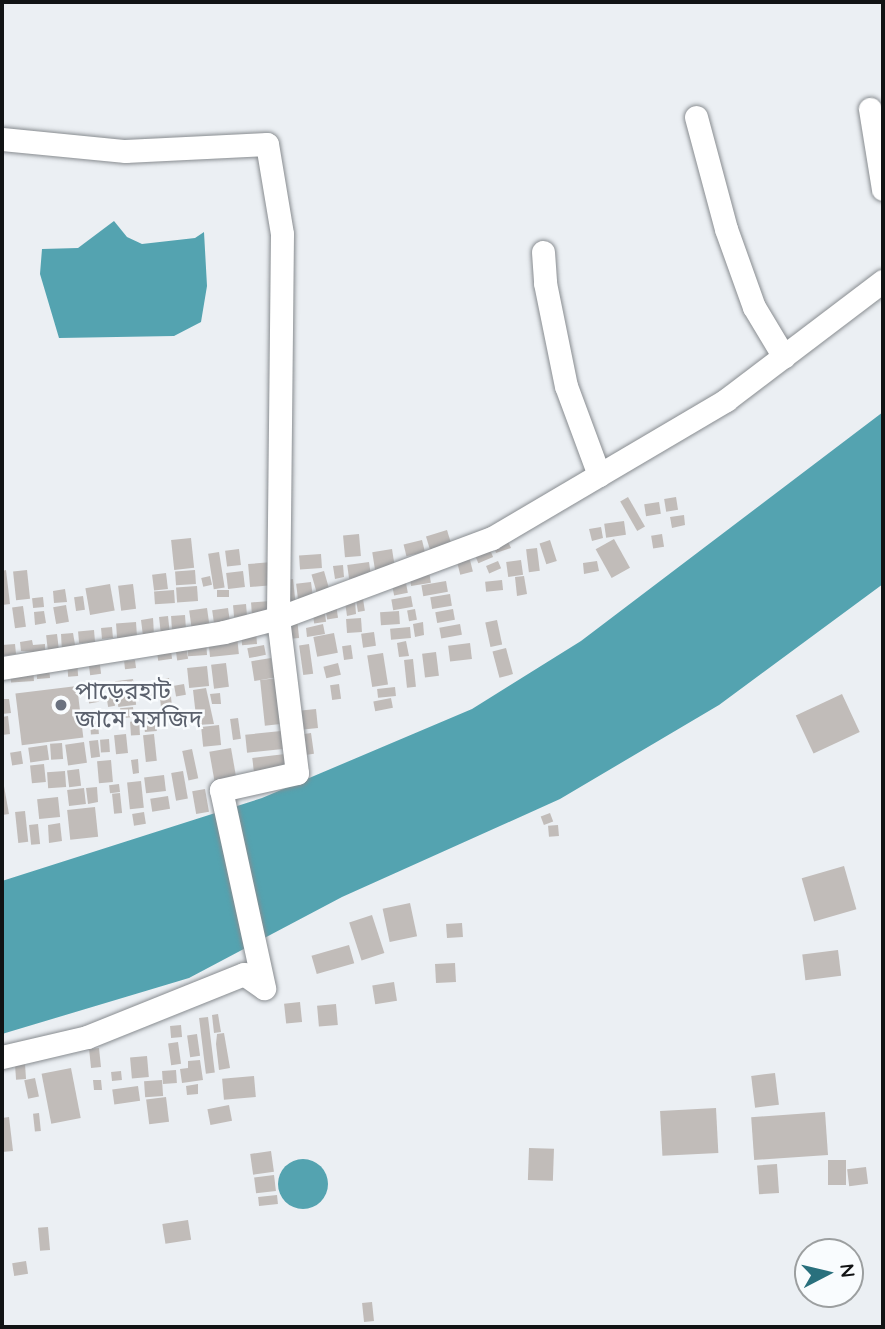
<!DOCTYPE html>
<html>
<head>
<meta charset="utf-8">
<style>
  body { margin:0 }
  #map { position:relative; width:885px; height:1329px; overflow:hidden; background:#ebeff3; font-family:Quicksand,"Noto Sans Bengali",sans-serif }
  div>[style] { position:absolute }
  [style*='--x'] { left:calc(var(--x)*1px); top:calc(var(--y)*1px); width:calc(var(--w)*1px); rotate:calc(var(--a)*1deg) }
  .water>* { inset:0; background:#54a3b0 }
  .round { border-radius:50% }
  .building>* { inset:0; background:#c1bcb9; transform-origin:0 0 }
  .roads { filter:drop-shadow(0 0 2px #888c90) drop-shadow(0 0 2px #888c90) }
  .street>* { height:23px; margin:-11.5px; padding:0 11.5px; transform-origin:11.5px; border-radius:11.5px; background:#fff }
  .dots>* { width:19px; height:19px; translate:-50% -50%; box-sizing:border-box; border:4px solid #f9fcfe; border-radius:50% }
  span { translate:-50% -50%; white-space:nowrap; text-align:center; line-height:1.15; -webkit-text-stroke:5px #f9fcfe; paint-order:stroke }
  .worship-label { font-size:24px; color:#5b616d }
  .left { translate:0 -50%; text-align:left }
  .frame { position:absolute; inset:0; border:4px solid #111314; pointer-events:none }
  .north { position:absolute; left:794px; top:1238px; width:70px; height:70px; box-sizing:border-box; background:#f9fcfe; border:2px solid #9c9fa0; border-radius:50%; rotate:83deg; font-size:19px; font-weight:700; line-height:28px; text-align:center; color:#111314 }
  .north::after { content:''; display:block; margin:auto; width:24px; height:32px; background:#29707d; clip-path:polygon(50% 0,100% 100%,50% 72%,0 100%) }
</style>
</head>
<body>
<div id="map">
  <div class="water">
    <i style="clip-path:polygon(114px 221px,127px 237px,142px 244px,195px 238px,204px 232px,207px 286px,201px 322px,174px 336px,59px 338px,40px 274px,42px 249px,78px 248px)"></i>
    <i style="clip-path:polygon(883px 412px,883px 584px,719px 705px,560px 799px,342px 897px,189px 978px,2px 1034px,2px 881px,262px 798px,472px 709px,581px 641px)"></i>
    <i class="round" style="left:278px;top:1159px;width:50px;height:50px"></i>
  </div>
  <div class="building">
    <i style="left:628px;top:497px;width:34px;height:9px;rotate:60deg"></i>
    <i style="left:676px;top:497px;width:13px;height:12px;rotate:81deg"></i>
    <i style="left:659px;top:502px;width:12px;height:15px;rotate:81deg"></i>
    <i style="clip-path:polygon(684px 515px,685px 525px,672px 528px,670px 517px)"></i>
    <i style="left:624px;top:521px;width:14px;height:20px;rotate:82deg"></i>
    <i style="clip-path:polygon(601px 527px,603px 538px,592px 541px,589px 529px)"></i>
    <i style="left:447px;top:530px;width:14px;height:22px;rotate:73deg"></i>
    <i style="left:359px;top:534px;width:22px;height:16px;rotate:85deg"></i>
    <i style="left:662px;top:534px;width:13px;height:11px;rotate:81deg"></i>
    <i style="clip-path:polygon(505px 535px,511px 548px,496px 553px,492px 541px)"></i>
    <i style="left:191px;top:538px;width:30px;height:20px;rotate:84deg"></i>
    <i style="left:614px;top:539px;width:33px;height:21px;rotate:61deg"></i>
    <i style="left:422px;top:540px;width:12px;height:19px;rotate:76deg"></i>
    <i style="left:550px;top:540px;width:22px;height:11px;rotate:72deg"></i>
    <i style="left:488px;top:545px;width:13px;height:16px;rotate:67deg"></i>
    <i style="left:537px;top:548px;width:23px;height:11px;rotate:83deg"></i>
    <i style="left:239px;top:549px;width:16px;height:14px;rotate:83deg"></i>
    <i style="left:392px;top:549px;width:18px;height:20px;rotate:81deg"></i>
    <i style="left:219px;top:552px;width:36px;height:11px;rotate:81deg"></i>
    <i style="left:321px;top:554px;width:14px;height:22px;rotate:86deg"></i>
    <i style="left:469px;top:556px;width:16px;height:13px;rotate:76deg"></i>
    <i style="left:521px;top:560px;width:15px;height:15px;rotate:82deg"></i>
    <i style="left:498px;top:561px;width:8px;height:13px;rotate:67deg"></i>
    <i style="clip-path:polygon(597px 561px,599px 571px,584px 574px,583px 563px)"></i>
    <i style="left:272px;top:562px;width:23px;height:24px;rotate:85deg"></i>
    <i style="left:369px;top:562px;width:14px;height:22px;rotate:82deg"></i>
    <i style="clip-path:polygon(343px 565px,344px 577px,335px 579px,333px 566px)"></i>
    <i style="clip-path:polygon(6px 570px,10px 604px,2px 605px,2px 571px)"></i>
    <i style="left:27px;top:570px;width:29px;height:14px;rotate:84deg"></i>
    <i style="left:195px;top:570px;width:14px;height:20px;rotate:86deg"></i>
    <i style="left:243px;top:571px;width:16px;height:17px;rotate:83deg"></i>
    <i style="left:324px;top:571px;width:19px;height:13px;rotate:74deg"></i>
    <i style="left:429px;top:571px;width:12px;height:20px;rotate:81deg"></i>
    <i style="left:166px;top:573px;width:16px;height:14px;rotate:83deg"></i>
    <i style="left:210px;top:576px;width:9px;height:9px;rotate:77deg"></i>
    <i style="clip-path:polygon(524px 576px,527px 594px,517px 596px,515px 577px)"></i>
    <i style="left:405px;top:578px;width:15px;height:14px;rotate:79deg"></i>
    <i style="left:293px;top:579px;width:28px;height:13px;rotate:84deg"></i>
    <i style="left:502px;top:580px;width:10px;height:17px;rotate:84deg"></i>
    <i style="left:446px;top:581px;width:11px;height:25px;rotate:80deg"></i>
    <i style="left:311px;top:582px;width:17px;height:15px;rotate:83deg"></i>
    <i style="left:110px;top:584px;width:27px;height:25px;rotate:80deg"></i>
    <i style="left:133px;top:584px;width:25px;height:15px;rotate:83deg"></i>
    <i style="left:197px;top:586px;width:15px;height:21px;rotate:86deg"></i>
    <i style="clip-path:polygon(65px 589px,67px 602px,54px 603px,53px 591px)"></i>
    <i style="left:174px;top:590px;width:13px;height:20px;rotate:86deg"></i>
    <i style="left:229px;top:590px;width:7px;height:12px;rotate:90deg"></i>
    <i style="left:450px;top:594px;width:12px;height:20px;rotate:81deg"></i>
    <i style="left:83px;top:596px;width:14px;height:9px;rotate:82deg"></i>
    <i style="left:411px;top:596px;width:11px;height:20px;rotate:80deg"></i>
    <i style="left:43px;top:597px;width:10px;height:11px;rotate:84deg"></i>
    <i style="left:363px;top:599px;width:12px;height:7px;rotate:81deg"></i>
    <i style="left:271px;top:601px;width:13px;height:20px;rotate:86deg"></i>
    <i style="clip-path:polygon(355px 601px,356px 614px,347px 616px,345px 602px)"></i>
    <i style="left:246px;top:604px;width:12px;height:13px;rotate:85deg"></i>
    <i style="left:66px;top:605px;width:17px;height:13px;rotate:80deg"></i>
    <i style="left:336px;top:605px;width:13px;height:11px;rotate:81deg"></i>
    <i style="left:23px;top:606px;width:21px;height:11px;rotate:82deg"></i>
    <i style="left:324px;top:607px;width:15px;height:12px;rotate:82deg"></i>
    <i style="left:207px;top:608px;width:22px;height:18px;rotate:82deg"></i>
    <i style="left:228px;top:608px;width:15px;height:16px;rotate:82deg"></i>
    <i style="left:415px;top:609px;width:11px;height:8px;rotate:80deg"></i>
    <i style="left:453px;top:609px;width:11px;height:18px;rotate:80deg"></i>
    <i style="clip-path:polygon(44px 611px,46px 623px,35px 625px,34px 612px)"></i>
    <i style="left:399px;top:611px;width:13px;height:19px;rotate:86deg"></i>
    <i style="left:185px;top:615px;width:13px;height:14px;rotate:86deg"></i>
    <i style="left:168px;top:616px;width:19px;height:9px;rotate:84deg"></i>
    <i style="clip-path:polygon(153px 618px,154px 635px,143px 636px,141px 620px)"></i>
    <i style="left:297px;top:618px;width:20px;height:14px;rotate:84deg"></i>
    <i style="left:361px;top:618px;width:14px;height:15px;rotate:86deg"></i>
    <i style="left:497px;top:620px;width:25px;height:12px;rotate:78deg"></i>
    <i style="left:136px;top:622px;width:16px;height:20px;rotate:86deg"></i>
    <i style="clip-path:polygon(423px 622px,424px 635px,415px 637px,413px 624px)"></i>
    <i style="clip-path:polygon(323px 624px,325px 634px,307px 637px,306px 628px)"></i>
    <i style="left:460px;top:624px;width:11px;height:21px;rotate:80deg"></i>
    <i style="left:112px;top:627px;width:11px;height:11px;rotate:85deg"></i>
    <i style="left:410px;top:627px;width:11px;height:20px;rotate:85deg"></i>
    <i style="left:94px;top:630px;width:12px;height:16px;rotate:85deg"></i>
    <i style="left:256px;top:632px;width:12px;height:15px;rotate:85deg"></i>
    <i style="left:374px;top:632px;width:14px;height:13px;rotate:82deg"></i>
    <i style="clip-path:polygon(73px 633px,76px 650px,62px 652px,61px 634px)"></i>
    <i style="left:334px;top:633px;width:20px;height:21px;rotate:79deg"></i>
    <i style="left:57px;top:634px;width:16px;height:11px;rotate:83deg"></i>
    <i style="left:237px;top:636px;width:18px;height:29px;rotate:84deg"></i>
    <i style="clip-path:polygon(32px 640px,33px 645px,45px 644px,45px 653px,21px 651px,20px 642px)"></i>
    <i style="left:206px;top:640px;width:15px;height:19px;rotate:86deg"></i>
    <i style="clip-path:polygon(406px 641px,409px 656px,399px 657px,397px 643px)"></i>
    <i style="left:470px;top:643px;width:16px;height:22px;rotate:83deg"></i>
    <i style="clip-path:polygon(15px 644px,16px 654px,2px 656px,2px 645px)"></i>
    <i style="left:170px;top:644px;width:15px;height:14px;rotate:82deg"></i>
    <i style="left:186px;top:644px;width:15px;height:11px;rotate:82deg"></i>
    <i style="left:309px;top:644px;width:30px;height:10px;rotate:82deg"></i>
    <i style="left:264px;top:645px;width:10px;height:17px;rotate:79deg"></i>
    <i style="left:351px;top:645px;width:14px;height:9px;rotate:82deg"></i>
    <i style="left:506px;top:648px;width:27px;height:14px;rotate:75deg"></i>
    <i style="left:436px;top:652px;width:24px;height:14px;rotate:83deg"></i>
    <i style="left:383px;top:653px;width:32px;height:16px;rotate:81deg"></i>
    <i style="left:99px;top:657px;width:17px;height:11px;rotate:83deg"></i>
    <i style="left:271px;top:658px;width:20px;height:20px;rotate:81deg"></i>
    <i style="left:413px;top:659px;width:28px;height:9px;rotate:84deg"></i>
    <i style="left:77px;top:660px;width:16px;height:10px;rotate:86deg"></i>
    <i style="left:135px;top:660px;width:8px;height:11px;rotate:83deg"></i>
    <i style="left:226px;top:663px;width:24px;height:15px;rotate:83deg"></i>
    <i style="left:338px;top:663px;width:12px;height:15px;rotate:76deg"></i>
    <i style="left:49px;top:666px;width:12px;height:13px;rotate:85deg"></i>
    <i style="left:207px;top:666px;width:20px;height:20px;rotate:84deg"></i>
    <i style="left:33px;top:667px;width:14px;height:23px;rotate:86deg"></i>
    <i style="left:169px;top:678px;width:29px;height:11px;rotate:84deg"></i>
    <i style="left:278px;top:678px;width:46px;height:18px;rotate:84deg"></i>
    <i style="left:133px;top:679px;width:26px;height:18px;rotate:83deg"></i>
    <i style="left:156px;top:684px;width:15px;height:12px;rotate:86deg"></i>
    <i style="left:184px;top:684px;width:11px;height:10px;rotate:80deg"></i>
    <i style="left:339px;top:684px;width:15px;height:9px;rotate:82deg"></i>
    <i style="left:77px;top:686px;width:52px;height:62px;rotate:83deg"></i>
    <i style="left:395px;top:687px;width:9px;height:18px;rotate:84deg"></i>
    <i style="clip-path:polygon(206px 688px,214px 724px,197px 725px,193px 690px)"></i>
    <i style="left:97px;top:689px;width:13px;height:10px;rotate:81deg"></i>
    <i style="left:113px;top:693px;width:13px;height:7px;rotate:81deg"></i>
    <i style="clip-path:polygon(220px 693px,221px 704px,212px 704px,210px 694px)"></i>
    <i style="left:842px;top:694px;width:42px;height:51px;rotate:65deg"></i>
    <i style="left:391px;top:698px;width:10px;height:18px;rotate:79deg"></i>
    <i style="clip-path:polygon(2px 699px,9px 699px,11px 713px,2px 714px)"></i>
    <i style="left:133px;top:707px;width:10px;height:13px;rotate:84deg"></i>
    <i style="left:316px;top:709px;width:19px;height:20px;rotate:84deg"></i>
    <i style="left:155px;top:710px;width:21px;height:12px;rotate:85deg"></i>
    <i style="left:188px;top:711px;width:12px;height:7px;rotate:85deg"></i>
    <i style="clip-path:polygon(8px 716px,10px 734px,2px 735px,2px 717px)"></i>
    <i style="left:238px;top:718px;width:21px;height:8px;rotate:82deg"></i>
    <i style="left:98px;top:721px;width:13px;height:8px;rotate:86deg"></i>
    <i style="left:139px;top:721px;width:14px;height:9px;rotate:86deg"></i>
    <i style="left:219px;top:725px;width:20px;height:18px;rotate:84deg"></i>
    <i style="left:281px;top:731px;width:18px;height:36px;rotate:84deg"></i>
    <i style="left:311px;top:733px;width:21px;height:12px;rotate:82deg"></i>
    <i style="left:126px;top:734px;width:19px;height:12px;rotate:84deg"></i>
    <i style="left:154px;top:734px;width:27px;height:11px;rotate:84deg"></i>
    <i style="left:109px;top:739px;width:13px;height:9px;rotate:86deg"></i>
    <i style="left:98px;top:740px;width:17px;height:9px;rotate:83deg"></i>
    <i style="left:84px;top:742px;width:21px;height:19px;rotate:82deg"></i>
    <i style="left:62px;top:743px;width:16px;height:12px;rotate:86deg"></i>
    <i style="left:47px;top:745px;width:15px;height:19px;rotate:82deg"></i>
    <i style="left:231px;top:748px;width:36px;height:22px;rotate:80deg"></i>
    <i style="left:192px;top:749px;width:30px;height:10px;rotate:78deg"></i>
    <i style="left:21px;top:751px;width:13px;height:11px;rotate:81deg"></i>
    <i style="left:285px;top:754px;width:16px;height:33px;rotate:83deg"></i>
    <i style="clip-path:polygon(138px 759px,139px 773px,133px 774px,131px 760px)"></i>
    <i style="left:111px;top:760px;width:22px;height:14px;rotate:85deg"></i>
    <i style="left:44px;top:764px;width:18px;height:14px;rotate:84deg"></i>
    <i style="left:79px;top:769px;width:17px;height:12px;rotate:83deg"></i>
    <i style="left:65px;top:771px;width:16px;height:18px;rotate:86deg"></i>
    <i style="left:183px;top:771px;width:28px;height:12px;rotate:80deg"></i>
    <i style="clip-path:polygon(2px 775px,9px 814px,2px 815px)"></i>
    <i style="left:164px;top:775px;width:16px;height:20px;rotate:83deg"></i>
    <i style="left:141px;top:781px;width:27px;height:14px;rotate:84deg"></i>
    <i style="left:119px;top:784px;width:8px;height:10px;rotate:83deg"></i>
    <i style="clip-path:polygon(97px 787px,98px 802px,88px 804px,86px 788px)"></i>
    <i style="left:84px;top:788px;width:16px;height:17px;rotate:83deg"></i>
    <i style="left:205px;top:789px;width:23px;height:13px;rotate:80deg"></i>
    <i style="left:120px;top:793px;width:20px;height:8px;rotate:84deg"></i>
    <i style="left:168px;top:796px;width:13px;height:18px;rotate:81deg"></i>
    <i style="left:58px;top:797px;width:20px;height:21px;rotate:84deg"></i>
    <i style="left:95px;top:807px;width:30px;height:28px;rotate:84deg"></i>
    <i style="left:25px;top:811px;width:31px;height:10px;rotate:84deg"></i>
    <i style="left:144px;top:812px;width:12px;height:12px;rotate:81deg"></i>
    <i style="left:550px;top:813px;width:9px;height:10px;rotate:69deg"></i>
    <i style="clip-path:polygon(60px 823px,62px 841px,49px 843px,48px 825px)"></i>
    <i style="left:38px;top:824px;width:20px;height:9px;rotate:84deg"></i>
    <i style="left:558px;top:825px;width:11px;height:10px;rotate:85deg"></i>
    <i style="left:844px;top:866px;width:45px;height:44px;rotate:74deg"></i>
    <i style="left:410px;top:903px;width:34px;height:28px;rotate:78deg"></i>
    <i style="left:372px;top:915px;width:40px;height:24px;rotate:72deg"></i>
    <i style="left:462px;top:923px;width:14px;height:16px;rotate:86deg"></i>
    <i style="left:349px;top:945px;width:19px;height:39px;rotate:74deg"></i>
    <i style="left:838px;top:950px;width:26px;height:36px;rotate:83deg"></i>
    <i style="left:455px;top:963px;width:19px;height:20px;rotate:87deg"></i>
    <i style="left:394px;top:982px;width:19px;height:22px;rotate:81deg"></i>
    <i style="left:300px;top:1002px;width:20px;height:16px;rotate:84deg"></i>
    <i style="left:336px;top:1004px;width:21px;height:19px;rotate:85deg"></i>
    <i style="clip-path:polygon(218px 1014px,221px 1032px,214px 1033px,212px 1015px)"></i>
    <i style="left:208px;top:1017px;width:56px;height:9px;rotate:83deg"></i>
    <i style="left:181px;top:1025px;width:12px;height:11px;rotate:85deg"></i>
    <i style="clip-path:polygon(224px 1033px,230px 1068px,219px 1070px,216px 1044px,217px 1034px)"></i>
    <i style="left:197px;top:1034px;width:22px;height:10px;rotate:82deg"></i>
    <i style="left:178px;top:1042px;width:22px;height:10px;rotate:82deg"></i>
    <i style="left:99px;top:1048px;width:19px;height:10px;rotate:84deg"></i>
    <i style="left:147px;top:1056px;width:21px;height:17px;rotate:85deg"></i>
    <i style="clip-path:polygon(200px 1060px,203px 1080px,182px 1083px,180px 1069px,188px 1068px,188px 1061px)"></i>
    <i style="left:25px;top:1064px;width:15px;height:10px;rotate:86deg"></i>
    <i style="left:71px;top:1068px;width:51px;height:30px;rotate:79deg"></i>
    <i style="left:176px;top:1070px;width:13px;height:14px;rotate:86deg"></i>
    <i style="left:121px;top:1071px;width:9px;height:10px;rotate:84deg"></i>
    <i style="left:775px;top:1073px;width:32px;height:24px;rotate:83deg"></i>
    <i style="left:254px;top:1076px;width:21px;height:32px;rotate:85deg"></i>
    <i style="left:35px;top:1078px;width:19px;height:11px;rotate:78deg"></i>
    <i style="clip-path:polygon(93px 1080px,101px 1080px,102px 1090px,94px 1090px)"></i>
    <i style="left:162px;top:1080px;width:16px;height:18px;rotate:86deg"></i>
    <i style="clip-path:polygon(198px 1084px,198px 1094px,187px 1095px,186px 1086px)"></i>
    <i style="left:138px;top:1086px;width:15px;height:26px;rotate:82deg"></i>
    <i style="left:166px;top:1097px;width:25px;height:20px;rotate:83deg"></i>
    <i style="left:229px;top:1105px;width:16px;height:22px;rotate:79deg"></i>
    <i style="left:716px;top:1108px;width:45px;height:56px;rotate:87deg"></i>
    <i style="left:825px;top:1112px;width:43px;height:74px;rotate:86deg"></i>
    <i style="left:39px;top:1113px;width:18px;height:6px;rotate:84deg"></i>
    <i style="clip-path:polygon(9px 1117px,13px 1151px,2px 1152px,2px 1118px)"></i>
    <i style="left:529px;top:1148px;width:25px;height:32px;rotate:2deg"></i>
    <i style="left:271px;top:1151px;width:21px;height:21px;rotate:82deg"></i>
    <i style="left:846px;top:1160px;width:25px;height:18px;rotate:90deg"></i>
    <i style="left:777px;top:1164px;width:29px;height:20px;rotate:86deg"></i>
    <i style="left:866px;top:1167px;width:17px;height:19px;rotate:83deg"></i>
    <i style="left:274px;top:1175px;width:16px;height:20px;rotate:83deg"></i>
    <i style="left:277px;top:1195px;width:9px;height:19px;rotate:84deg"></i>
    <i style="left:188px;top:1220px;width:20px;height:26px;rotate:81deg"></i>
    <i style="left:48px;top:1227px;width:23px;height:10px;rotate:85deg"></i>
    <i style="left:26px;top:1261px;width:13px;height:14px;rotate:81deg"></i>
    <i style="left:372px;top:1302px;width:19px;height:10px;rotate:84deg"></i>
  </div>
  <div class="roads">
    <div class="street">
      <i style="--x:870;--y:109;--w:81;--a:80.8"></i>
      <i style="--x:696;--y:117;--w:116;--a:75"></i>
      <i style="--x:726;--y:229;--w:83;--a:70.3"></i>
      <i style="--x:754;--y:307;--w:58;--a:59"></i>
      <i style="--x:2;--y:139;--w:124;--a:5.6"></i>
      <i style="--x:125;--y:151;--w:142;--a:-2.8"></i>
      <i style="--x:267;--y:144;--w:91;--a:80.5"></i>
      <i style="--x:282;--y:234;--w:384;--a:90.6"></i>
      <i style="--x:278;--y:618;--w:156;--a:83"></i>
      <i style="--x:297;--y:773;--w:78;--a:167.4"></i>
      <i style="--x:221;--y:790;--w:203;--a:77.7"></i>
      <i style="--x:543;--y:252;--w:31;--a:86"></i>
      <i style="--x:545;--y:283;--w:105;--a:78.5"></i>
      <i style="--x:566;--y:386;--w:95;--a:69.7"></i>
      <i style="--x:2;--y:668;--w:225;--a:-9.2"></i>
      <i style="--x:224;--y:632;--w:56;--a:-14.5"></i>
      <i style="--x:278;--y:618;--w:228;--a:-20.5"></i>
      <i style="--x:492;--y:538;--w:272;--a:-30.5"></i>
      <i style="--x:726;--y:400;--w:197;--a:-37.2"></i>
      <i style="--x:2;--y:1057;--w:87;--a:-13.2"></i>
      <i style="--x:87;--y:1037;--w:169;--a:-21.9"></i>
      <i style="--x:244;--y:974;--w:24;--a:35"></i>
    </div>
  </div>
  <div class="dots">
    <i style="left:61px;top:705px;background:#6b7280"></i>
  </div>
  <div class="worship-label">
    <span class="left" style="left:75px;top:705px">পাড়েরহাট<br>জামে মসজিদ</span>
  </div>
  <div class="frame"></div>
  <div class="north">N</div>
</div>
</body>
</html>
